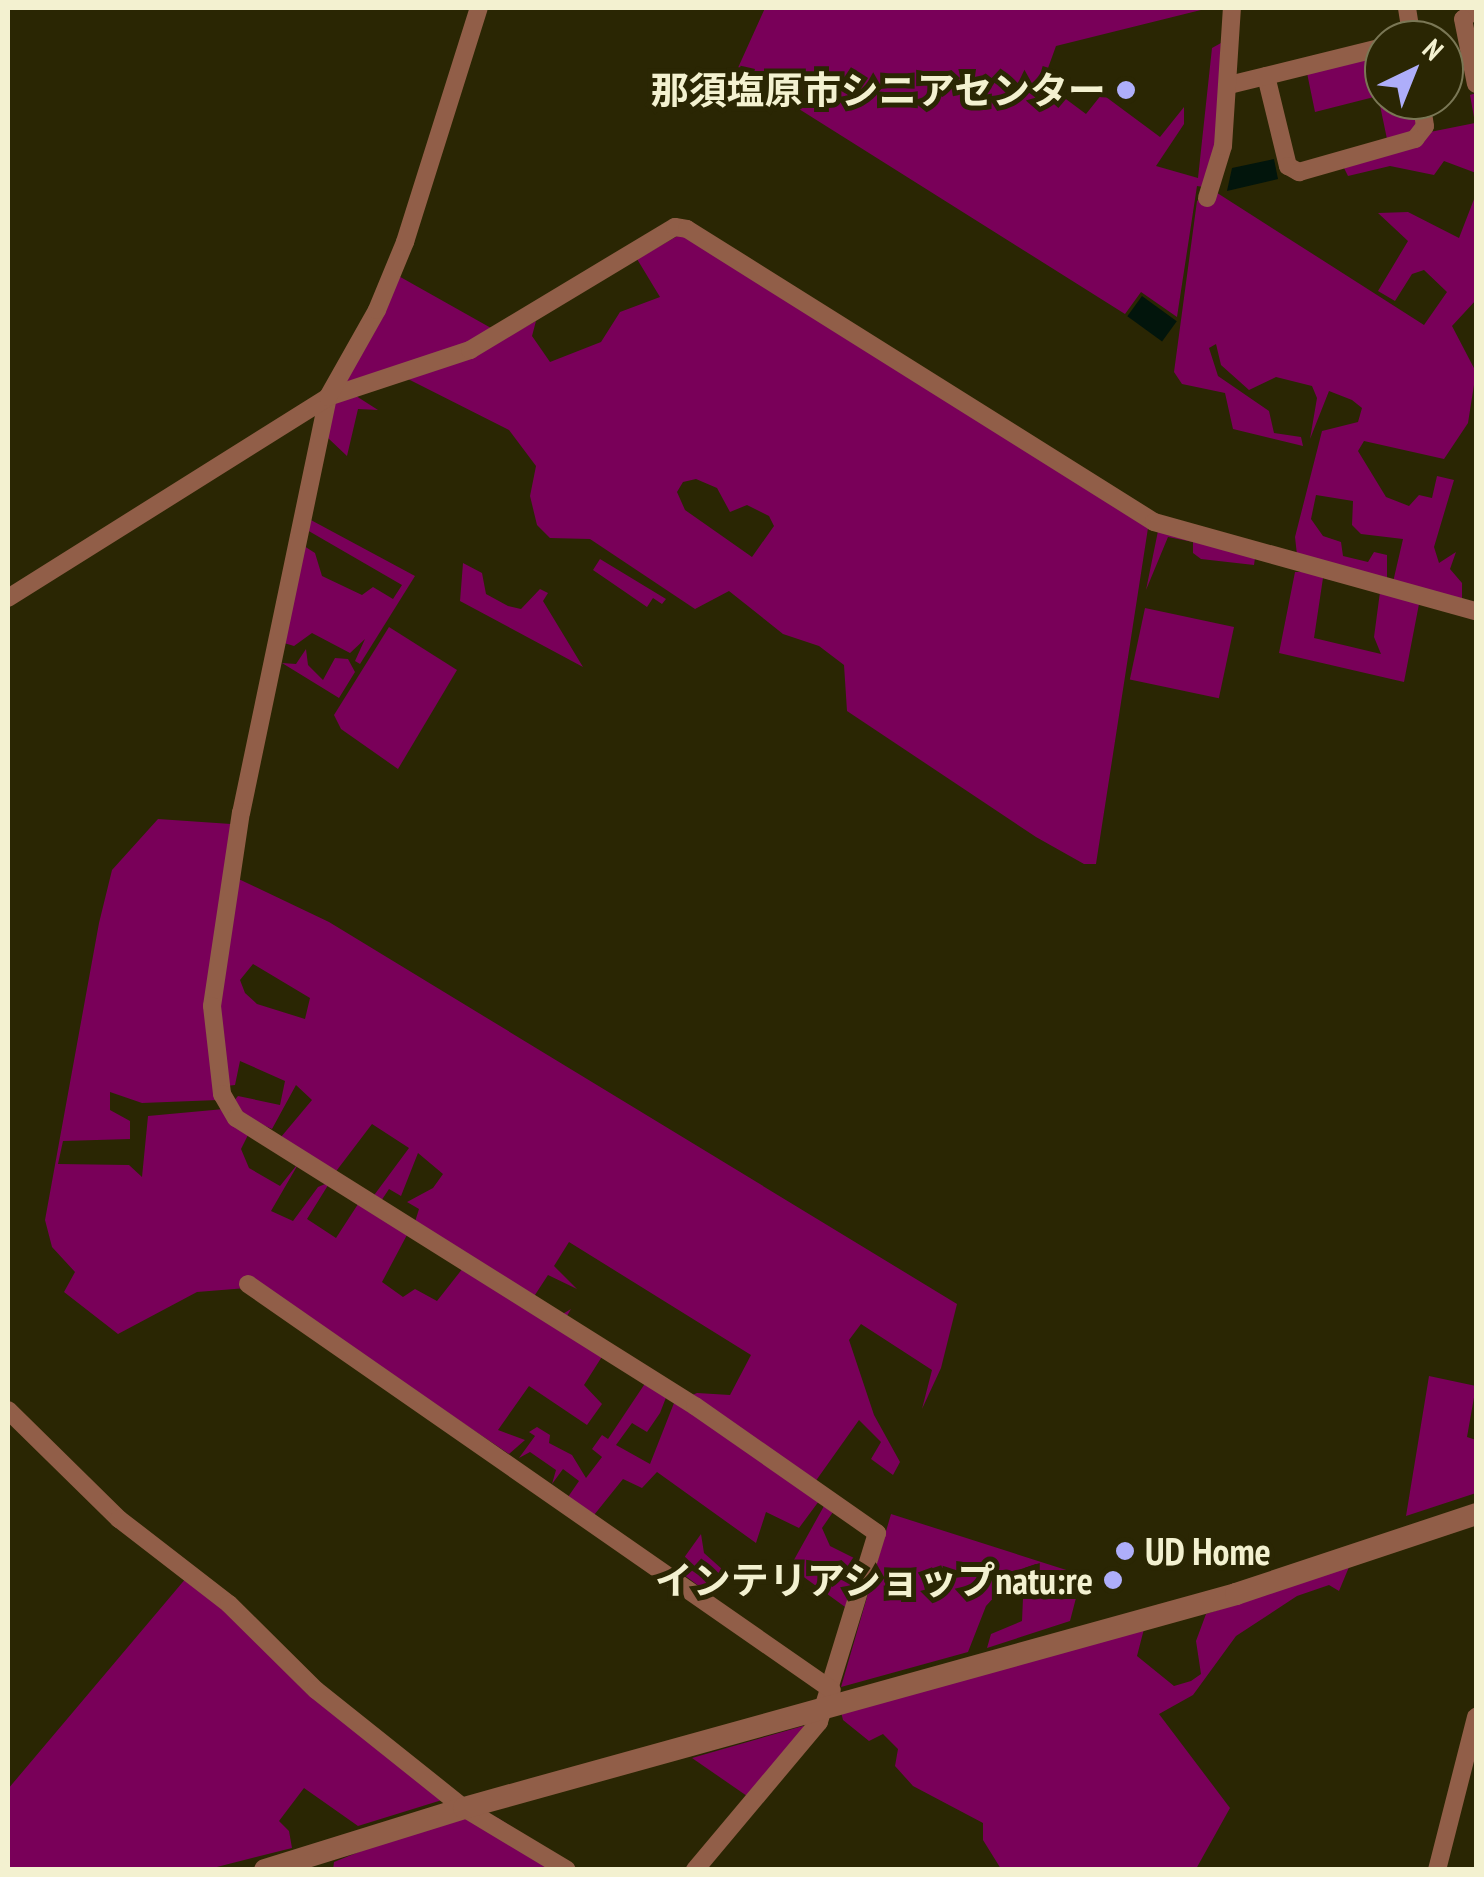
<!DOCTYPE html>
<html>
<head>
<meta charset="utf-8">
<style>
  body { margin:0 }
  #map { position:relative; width:1484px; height:1877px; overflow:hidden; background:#2a2603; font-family:"PT Sans Narrow","Noto Sans JP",sans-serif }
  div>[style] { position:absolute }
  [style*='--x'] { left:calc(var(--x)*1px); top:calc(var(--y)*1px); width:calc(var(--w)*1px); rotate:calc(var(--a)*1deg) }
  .green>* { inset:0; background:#790059; transform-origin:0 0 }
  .water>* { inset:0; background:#02150c; transform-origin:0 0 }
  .minor>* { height:18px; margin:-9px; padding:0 9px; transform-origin:9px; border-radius:9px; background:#915e48 }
  .tertiary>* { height:22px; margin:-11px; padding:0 11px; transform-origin:11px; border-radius:11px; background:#915e48 }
  .dots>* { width:28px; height:28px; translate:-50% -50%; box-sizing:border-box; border:5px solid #2a2603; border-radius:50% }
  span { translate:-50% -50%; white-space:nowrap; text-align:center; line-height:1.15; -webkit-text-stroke:10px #2a2603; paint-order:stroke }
  .poi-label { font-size:38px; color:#f3f1d0; font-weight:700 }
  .right { translate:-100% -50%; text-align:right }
  .left { translate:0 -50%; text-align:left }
  .frame { position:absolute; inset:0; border:10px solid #f3f1d0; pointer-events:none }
  .north { position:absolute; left:1364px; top:20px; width:100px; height:100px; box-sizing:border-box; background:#2a2603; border:2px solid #7a7755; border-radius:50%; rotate:43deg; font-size:28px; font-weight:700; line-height:40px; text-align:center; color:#f3f1d0 }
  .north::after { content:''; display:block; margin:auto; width:35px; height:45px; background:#aeaefa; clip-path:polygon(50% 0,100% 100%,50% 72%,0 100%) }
</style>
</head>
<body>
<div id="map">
  <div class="green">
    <i style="clip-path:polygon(765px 8px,1209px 8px,1056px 46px,1043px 82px,1086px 114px,1102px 94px,1160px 137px,1184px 107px,1184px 124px,1156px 166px,1198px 178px,1212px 48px,1221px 43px,1216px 161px,1203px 187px,1197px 186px,1177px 317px,1141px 292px,1125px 314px,737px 70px)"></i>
    <i style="clip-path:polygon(1381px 53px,1384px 100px,1415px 100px,1419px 123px,1413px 132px,1387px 139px,1378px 96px,1315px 112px,1307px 73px)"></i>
    <i style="clip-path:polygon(1476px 93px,1476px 173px,1444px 161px,1434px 175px,1390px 166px,1348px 176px,1344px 168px,1430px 132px,1475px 123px,1470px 95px)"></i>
    <i style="clip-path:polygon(1211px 189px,1424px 325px,1447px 292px,1424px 270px,1412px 274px,1395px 301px,1378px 291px,1408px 241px,1378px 213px,1408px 212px,1459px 238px,1476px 194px,1476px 300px,1452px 326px,1476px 372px,1468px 423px,1444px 459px,1364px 441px,1358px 451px,1386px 497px,1409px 506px,1419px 495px,1432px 498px,1437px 476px,1454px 480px,1434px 547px,1439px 563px,1456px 552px,1450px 569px,1462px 583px,1462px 602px,1393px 582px,1403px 539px,1361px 534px,1352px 525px,1353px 501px,1316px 495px,1311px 519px,1323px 536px,1341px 542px,1343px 556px,1368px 562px,1374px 552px,1387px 555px,1387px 580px,1297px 555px,1295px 537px,1322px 431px,1358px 422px,1362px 408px,1352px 400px,1329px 391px,1310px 439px,1317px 398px,1312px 386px,1276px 377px,1249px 390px,1221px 365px,1216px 344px,1209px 348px,1218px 376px,1269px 411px,1274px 433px,1301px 437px,1303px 446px,1233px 429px,1225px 393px,1182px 384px,1174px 372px,1197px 201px)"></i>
    <i style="clip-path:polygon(evenodd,681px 234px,1148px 528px,1096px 864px,1084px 864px,1036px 837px,847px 711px,844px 665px,819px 646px,783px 634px,729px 591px,695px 609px,590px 539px,550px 538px,537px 525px,530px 496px,536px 466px,509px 430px,408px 379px,338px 389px,395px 274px,507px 337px,536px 321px,532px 336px,550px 362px,601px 342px,620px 312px,660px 297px,637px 259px,681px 234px,696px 479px,717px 488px,730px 512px,747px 505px,769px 516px,774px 526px,752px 557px,685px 510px,677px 492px,683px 482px,696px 479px)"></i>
    <i style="clip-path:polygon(353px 394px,378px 410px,358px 409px,347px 456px,328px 438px,334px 403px)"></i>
    <i style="clip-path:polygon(309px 519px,415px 576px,360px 664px,355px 661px,365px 639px,350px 653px,312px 633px,294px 646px,284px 643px,304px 546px,315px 553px,322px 576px,362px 595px,373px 587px,393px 599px,402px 585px,307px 530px)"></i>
    <i style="clip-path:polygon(1158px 531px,1255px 558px,1254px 565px,1201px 559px,1193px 553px,1193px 542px,1168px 537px,1146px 590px)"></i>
    <i style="clip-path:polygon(600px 559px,666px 599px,662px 604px,653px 598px,647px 607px,593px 570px)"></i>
    <i style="clip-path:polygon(463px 563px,482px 573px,486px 594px,508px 606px,521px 609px,540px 589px,548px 593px,543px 601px,583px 667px,460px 601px)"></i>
    <i style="clip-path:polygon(evenodd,1295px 572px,1320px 572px,1419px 604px,1404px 682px,1279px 653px,1295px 572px,1323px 578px,1380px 592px,1374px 637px,1381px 654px,1314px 638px,1323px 578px)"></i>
    <i style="left:1145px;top:608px;width:91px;height:73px;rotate:12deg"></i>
    <i style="clip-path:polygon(389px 627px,457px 670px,398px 769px,341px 729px,334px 715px)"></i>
    <i style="clip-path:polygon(306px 649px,308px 665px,323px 680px,335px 658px,348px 659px,355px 672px,339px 698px,282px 663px,296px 664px)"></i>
    <i style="clip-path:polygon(evenodd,158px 819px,231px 824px,228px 874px,329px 922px,957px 1304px,941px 1368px,922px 1409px,932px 1370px,861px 1324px,849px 1340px,874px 1415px,900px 1462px,893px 1475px,871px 1459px,881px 1442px,859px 1420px,815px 1482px,819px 1501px,799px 1528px,766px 1512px,756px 1543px,657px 1472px,642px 1488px,623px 1479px,594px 1515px,568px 1497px,579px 1481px,563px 1469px,552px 1484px,556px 1470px,530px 1452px,519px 1458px,535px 1436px,529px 1432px,537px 1427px,550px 1435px,549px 1443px,572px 1455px,586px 1478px,602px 1457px,592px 1449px,602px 1435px,608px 1439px,646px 1382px,667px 1395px,660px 1413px,647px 1432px,632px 1423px,616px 1445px,650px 1464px,674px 1403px,697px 1393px,730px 1395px,751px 1355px,569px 1242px,554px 1266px,577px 1289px,548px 1275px,533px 1298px,561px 1315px,571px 1309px,564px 1321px,414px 1225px,419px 1209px,407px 1202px,433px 1188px,443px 1174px,418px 1153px,401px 1196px,389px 1189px,379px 1204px,372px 1198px,409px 1148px,372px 1124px,334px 1174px,281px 1137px,312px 1100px,296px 1085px,272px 1129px,245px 1117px,233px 1102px,238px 1096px,280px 1105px,285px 1081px,240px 1061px,235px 1085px,226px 1086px,206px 1030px,218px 1100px,142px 1103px,110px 1092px,110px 1110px,130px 1121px,130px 1139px,63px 1141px,58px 1164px,129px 1165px,142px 1177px,148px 1116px,224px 1109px,250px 1131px,241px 1149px,249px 1168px,280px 1186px,300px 1161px,271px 1211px,293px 1221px,318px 1187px,330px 1182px,307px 1219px,336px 1238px,360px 1201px,408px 1233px,382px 1282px,403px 1297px,415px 1289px,437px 1301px,463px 1268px,603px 1355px,584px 1385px,602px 1404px,587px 1425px,529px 1386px,498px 1430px,525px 1440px,509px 1454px,260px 1287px,197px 1292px,118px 1334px,64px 1292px,75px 1272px,52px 1247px,45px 1220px,99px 923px,112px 870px,158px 819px,253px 964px,310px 998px,305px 1019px,257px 1004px,245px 993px,240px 980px,253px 964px)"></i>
    <i style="clip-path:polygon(1429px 1376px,1476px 1386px,1467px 1437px,1476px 1440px,1476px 1493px,1406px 1516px)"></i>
    <i style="clip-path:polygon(824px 1506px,833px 1512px,822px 1528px,830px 1546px,860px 1561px,852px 1612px,790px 1567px)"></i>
    <i style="clip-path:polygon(891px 1514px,1082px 1575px,1070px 1621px,987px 1648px,991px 1634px,1022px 1621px,1023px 1598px,1045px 1586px,1036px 1564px,997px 1577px,997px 1594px,986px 1606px,968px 1652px,841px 1687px)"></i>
    <i style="clip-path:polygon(701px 1534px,704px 1553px,723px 1570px,703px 1589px,676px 1569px)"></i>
    <i style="clip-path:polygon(1349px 1567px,1339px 1591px,1329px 1585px,1297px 1596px,1236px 1636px,1193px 1695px,1159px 1714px,1230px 1808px,1196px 1869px,1001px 1869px,983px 1840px,983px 1823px,913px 1786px,895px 1766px,898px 1749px,883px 1734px,869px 1741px,843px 1720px,841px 1712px,1144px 1629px,1137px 1656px,1174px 1686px,1191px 1681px,1201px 1674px,1196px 1641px,1206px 1614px)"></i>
    <i style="clip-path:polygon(187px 1577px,442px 1800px,358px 1826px,304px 1788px,279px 1821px,289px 1831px,292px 1848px,209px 1869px,8px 1870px,8px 1789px)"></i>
    <i style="clip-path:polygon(803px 1726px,808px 1731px,747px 1796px,692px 1758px)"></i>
    <i style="clip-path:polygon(480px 1814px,498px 1818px,576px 1869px,333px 1870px,334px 1862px,376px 1845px)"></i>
  </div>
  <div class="water">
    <i style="clip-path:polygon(1274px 159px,1278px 179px,1227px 191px,1232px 168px)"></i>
    <i style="left:1142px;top:296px;width:43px;height:25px;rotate:36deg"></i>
  </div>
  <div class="minor">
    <i style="--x:1407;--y:8;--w:32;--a:81"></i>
    <i style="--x:1476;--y:9;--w:16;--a:142"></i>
    <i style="--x:1463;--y:19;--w:66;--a:78.7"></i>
    <i style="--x:1266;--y:76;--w:93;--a:76.3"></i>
    <i style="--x:1288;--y:166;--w:13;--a:29"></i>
    <i style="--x:1299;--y:172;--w:121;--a:-15.9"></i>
    <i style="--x:1415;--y:139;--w:16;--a:-52"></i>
    <i style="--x:1425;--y:126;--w:26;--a:-99"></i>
    <i style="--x:1229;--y:85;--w:160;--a:-13.8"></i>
    <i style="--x:1207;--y:198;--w:54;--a:-72.9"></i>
    <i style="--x:1223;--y:146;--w:138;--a:-86.3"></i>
    <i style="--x:328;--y:397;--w:424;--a:101.8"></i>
    <i style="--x:241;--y:812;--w:196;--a:98.5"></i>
    <i style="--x:212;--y:1006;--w:89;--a:83.5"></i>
    <i style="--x:222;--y:1094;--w:28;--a:60"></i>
    <i style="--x:236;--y:1118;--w:542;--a:32.11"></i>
    <i style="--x:695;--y:1406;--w:222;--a:34.9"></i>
    <i style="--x:877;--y:1533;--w:198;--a:107.1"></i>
    <i style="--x:819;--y:1722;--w:193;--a:130"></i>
    <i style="--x:328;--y:397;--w:150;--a:-18.3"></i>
    <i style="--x:470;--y:350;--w:239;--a:-31"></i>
    <i style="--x:675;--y:227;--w:12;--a:9"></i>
    <i style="--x:687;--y:229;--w:551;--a:32.1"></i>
    <i style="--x:1154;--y:522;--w:334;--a:15.5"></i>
    <i style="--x:8;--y:598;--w:378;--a:-32.1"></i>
    <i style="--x:328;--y:397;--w:100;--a:-60.6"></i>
    <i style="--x:377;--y:310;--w:74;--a:-67.6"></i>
    <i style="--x:405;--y:242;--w:245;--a:-72.5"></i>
    <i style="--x:248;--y:1284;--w:711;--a:34.81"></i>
    <i style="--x:8;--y:1410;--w:156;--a:44.5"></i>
    <i style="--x:119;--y:1519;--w:139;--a:37.7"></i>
    <i style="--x:229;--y:1604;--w:122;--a:44.7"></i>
    <i style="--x:316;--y:1690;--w:189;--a:38.6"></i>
    <i style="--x:464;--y:1808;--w:120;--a:31"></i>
    <i style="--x:1437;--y:1870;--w:158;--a:-75.7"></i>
  </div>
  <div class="tertiary">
    <i style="--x:265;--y:1870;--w:208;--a:-17.3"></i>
    <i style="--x:464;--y:1808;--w:801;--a:-15.49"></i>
    <i style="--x:1236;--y:1594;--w:253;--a:-18.4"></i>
  </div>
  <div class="dots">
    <i style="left:1126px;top:90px;background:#aeaefa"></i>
    <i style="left:1125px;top:1551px;background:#aeaefa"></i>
    <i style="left:1113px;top:1580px;background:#aeaefa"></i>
  </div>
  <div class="poi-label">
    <span class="right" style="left:1106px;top:90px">那須塩原市シニアセンター</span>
    <span class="left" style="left:1145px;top:1551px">UD Home</span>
    <span class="right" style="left:1093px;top:1580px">インテリアショップnatu:re</span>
  </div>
  <div class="frame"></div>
  <div class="north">N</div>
</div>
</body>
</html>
